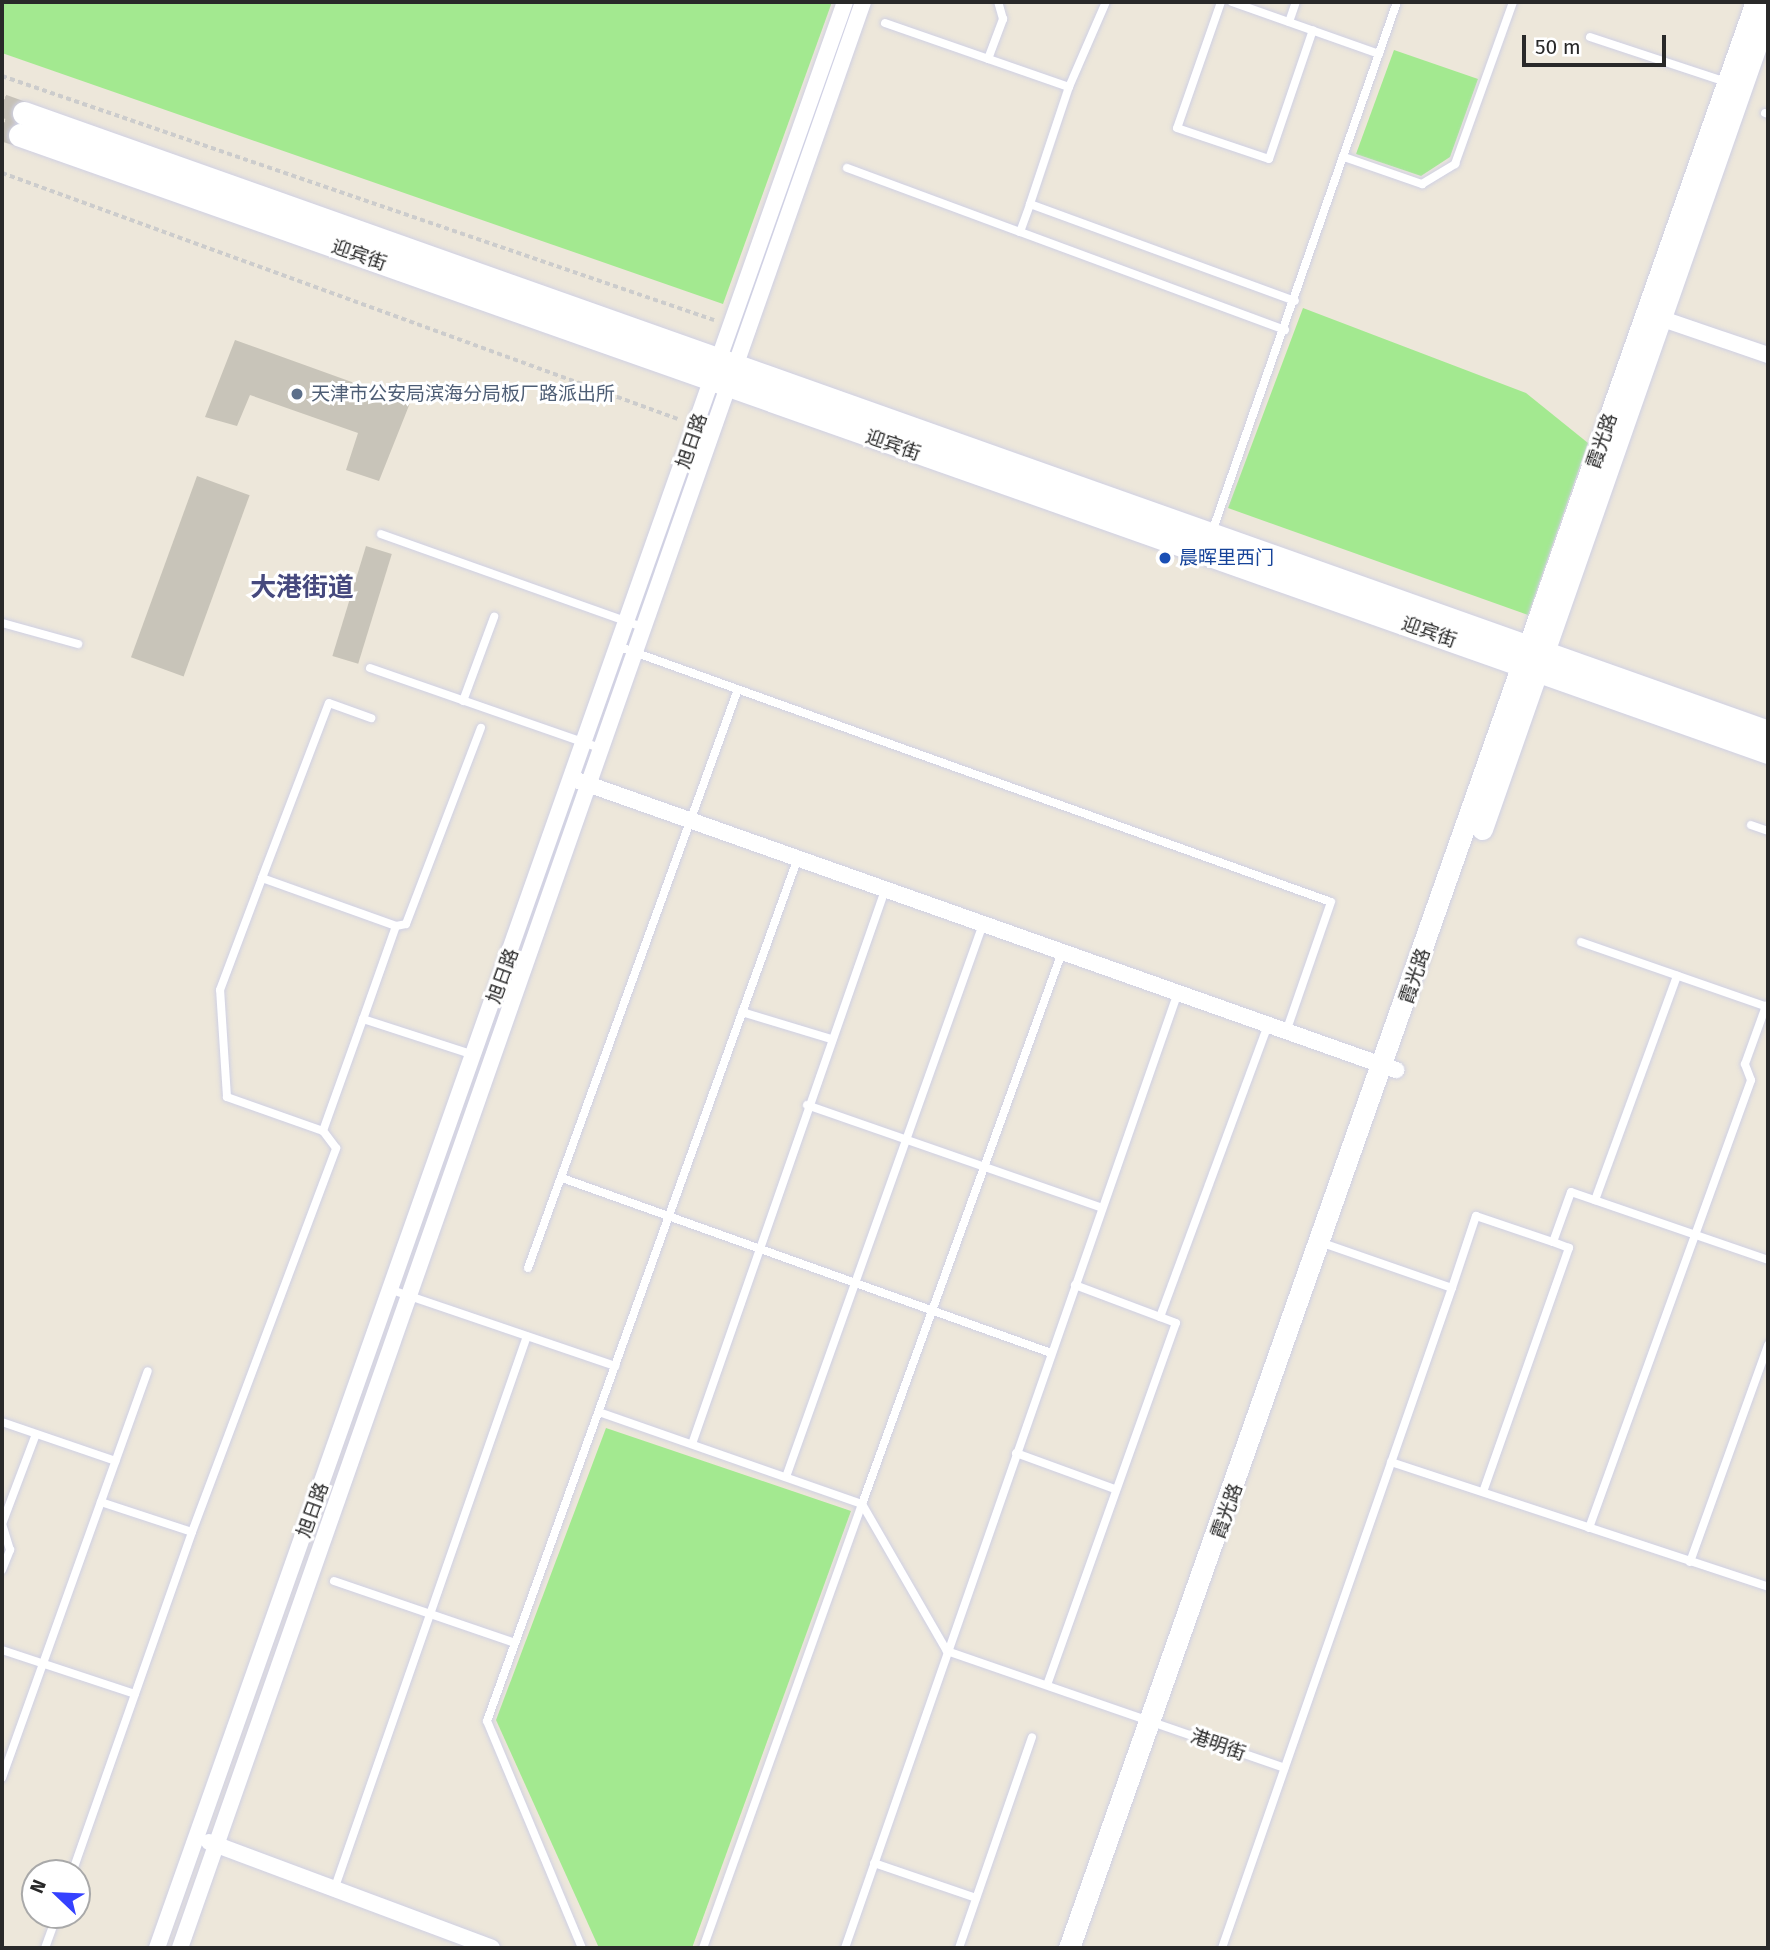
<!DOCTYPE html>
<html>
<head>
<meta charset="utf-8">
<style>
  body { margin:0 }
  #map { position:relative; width:1770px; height:1950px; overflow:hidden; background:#ede7da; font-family:"Fira Sans","Noto Sans SC",sans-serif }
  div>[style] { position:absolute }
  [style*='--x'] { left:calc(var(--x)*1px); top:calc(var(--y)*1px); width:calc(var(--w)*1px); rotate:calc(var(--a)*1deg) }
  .green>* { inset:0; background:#a3e990 }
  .building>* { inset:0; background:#c8c4b9; transform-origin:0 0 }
  .secondary-tunnel>* { height:23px; margin-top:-11.5px; transform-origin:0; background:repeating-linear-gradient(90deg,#c6c1b7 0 23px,transparent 0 34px) }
  .path>* { height:3.5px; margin-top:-1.75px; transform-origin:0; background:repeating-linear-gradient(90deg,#ccc 0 5px,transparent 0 8.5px) }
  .roads { filter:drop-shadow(0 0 2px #cfd0e4) drop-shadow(0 0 2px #cfd0e4) }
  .service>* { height:8px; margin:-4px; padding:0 4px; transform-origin:4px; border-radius:4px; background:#fff }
  .minor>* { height:16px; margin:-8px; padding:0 8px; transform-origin:8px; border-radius:8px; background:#fff }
  .tertiary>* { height:21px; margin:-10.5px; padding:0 10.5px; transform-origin:10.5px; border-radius:10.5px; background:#fff }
  .secondary>* { height:23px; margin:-11.5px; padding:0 11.5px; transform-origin:11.5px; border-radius:11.5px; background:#fff }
  .dots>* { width:19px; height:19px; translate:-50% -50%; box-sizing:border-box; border:4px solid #fff; border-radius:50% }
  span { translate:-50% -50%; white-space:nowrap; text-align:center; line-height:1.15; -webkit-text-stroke:6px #fff; paint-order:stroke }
  .street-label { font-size:19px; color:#292929 }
  .service-label { font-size:19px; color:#4e5e75 }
  .left { translate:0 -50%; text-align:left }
  .transit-label { font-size:19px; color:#164399 }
  .district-label { font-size:26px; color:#46497e; font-weight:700 }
  .frame { position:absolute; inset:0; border:4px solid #292929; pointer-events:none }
  .north { position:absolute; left:21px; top:1859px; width:70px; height:70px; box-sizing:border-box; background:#fff; border:2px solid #a9a9a9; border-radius:50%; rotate:293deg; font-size:19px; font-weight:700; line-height:28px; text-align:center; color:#292929 }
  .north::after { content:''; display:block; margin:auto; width:24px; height:32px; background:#3541ff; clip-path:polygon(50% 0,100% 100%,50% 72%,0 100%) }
  .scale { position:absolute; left:1522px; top:35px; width:144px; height:32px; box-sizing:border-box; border:4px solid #292929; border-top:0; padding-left:9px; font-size:21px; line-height:24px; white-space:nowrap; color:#292929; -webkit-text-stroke:5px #fff; paint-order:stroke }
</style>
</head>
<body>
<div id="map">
  <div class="green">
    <i style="clip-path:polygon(2px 2px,832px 2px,723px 304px,2px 53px)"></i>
    <i style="clip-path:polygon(1394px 50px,1478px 79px,1450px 157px,1421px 176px,1356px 154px)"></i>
    <i style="clip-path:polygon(1303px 308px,1526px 393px,1588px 443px,1528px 615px,1228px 508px)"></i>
    <i style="clip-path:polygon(606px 1428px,851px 1511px,692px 1948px,599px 1948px,496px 1720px)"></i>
  </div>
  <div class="building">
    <i style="clip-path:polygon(235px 340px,410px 403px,379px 481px,346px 470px,358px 433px,250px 395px,237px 426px,205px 417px)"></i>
    <i style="left:197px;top:476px;width:56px;height:193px;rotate:20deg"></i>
    <i style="left:366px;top:546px;width:27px;height:115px;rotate:17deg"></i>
  </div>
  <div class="secondary-tunnel">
    <i style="--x:2;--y:105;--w:23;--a:20"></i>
    <i style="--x:2;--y:129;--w:19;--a:18"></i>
  </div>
  <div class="path">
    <i style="--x:2;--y:76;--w:753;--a:18.92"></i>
    <i style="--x:2;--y:173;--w:719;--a:20"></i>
  </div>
  <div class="roads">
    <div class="service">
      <i style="--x:1221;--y:2;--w:133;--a:109.2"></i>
      <i style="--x:1177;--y:128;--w:97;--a:18.6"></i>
      <i style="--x:1269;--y:159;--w:136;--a:-71.2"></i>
      <i style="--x:1232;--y:2;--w:156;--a:19.5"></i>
      <i style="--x:1289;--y:22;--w:21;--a:-71"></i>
      <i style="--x:885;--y:23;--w:195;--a:19.2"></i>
      <i style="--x:1069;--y:87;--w:93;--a:-66.5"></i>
      <i style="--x:1590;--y:37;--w:143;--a:18.3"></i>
      <i style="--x:988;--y:59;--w:43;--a:-69.4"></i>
      <i style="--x:1003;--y:19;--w:18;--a:-106"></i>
      <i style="--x:1765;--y:113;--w:3;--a:18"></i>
      <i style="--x:1344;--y:157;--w:83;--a:19.1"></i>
      <i style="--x:1422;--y:184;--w:39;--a:-31"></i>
      <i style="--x:1455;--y:164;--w:172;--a:-70.3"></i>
      <i style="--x:847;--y:168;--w:184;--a:20.3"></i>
      <i style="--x:1030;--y:204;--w:123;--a:-71.6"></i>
      <i style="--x:1285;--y:330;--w:283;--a:-159.7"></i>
      <i style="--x:1020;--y:232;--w:30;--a:-70"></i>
      <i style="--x:1030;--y:204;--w:282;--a:20.1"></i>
      <i style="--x:1212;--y:532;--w:561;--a:-70.76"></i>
      <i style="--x:381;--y:534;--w:280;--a:19.6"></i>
      <i style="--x:2;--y:623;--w:79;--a:15.4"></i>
      <i style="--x:620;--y:647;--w:755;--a:19.73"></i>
      <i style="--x:1331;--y:902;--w:138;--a:109.1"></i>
      <i style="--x:370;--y:668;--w:246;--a:19.2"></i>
      <i style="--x:463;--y:701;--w:90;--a:-69.7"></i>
      <i style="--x:1751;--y:825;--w:18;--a:19"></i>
      <i style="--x:262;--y:878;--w:187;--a:-69.1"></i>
      <i style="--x:329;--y:703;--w:45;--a:19.7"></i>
      <i style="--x:396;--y:926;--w:10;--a:-11"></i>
      <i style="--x:406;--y:924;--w:210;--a:-69.1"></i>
      <i style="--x:1581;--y:942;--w:198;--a:19.2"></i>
      <i style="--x:1061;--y:955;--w:584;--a:109.92"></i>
      <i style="--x:862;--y:1504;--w:170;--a:60"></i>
      <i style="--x:947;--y:1651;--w:357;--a:19.1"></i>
      <i style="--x:742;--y:1012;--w:93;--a:16.9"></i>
      <i style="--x:363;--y:1019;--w:119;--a:109.7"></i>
      <i style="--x:323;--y:1131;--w:102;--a:-160.5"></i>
      <i style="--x:227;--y:1097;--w:107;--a:-93.7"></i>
      <i style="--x:220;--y:990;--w:120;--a:-69.4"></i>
      <i style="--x:262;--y:878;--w:142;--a:19.7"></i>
      <i style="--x:396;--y:926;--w:99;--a:109.5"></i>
      <i style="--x:363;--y:1019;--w:117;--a:18"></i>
      <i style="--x:807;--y:1105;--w:312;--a:19.2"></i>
      <i style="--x:562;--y:1178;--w:519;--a:19.69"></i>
      <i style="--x:1595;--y:1200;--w:239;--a:-69.9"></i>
      <i style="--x:528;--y:1268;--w:613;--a:-70.06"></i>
      <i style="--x:1452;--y:1288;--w:76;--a:-71.6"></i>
      <i style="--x:1476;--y:1216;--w:81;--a:18.7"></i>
      <i style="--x:1553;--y:1242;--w:53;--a:-70.2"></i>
      <i style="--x:1571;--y:1192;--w:208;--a:19"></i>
      <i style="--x:392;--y:1290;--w:236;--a:18.8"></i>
      <i style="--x:1160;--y:1317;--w:309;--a:-69.7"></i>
      <i style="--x:599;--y:1412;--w:279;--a:19.3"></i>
      <i style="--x:862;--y:1504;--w:472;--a:109.7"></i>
      <i style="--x:2;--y:1422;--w:120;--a:18.9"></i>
      <i style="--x:692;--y:1444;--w:583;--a:-70.79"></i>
      <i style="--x:1016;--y:1453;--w:105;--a:20"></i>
      <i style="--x:1391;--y:1462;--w:397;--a:18.3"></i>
      <i style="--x:786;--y:1477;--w:584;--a:-70.39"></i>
      <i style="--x:1483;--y:1492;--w:259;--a:-70.6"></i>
      <i style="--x:1569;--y:1248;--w:17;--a:-159"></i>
      <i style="--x:1589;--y:1528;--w:476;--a:-70.1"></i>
      <i style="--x:1751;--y:1080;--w:17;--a:-111"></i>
      <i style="--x:1745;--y:1064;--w:62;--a:-70.1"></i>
      <i style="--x:192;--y:1532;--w:410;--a:-69.4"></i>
      <i style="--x:336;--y:1148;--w:21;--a:-127"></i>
      <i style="--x:1690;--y:1562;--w:231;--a:-70.2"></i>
      <i style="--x:2;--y:1570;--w:22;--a:-68"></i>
      <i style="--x:10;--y:1550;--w:27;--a:-107"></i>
      <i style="--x:2;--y:1524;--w:96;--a:-69.3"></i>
      <i style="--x:334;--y:1581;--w:191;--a:18.9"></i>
      <i style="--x:2;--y:1650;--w:140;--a:18.3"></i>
      <i style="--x:1047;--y:1685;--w:384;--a:-70.4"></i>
      <i style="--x:1176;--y:1323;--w:108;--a:-159.4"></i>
      <i style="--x:2;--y:1778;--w:432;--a:-70.3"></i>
      <i style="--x:874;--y:1863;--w:108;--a:18.9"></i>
      <i style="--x:72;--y:1873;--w:361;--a:-70.6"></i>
      <i style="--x:192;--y:1532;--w:96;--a:-161.8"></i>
      <i style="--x:335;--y:1887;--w:583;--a:-70.79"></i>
      <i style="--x:45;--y:1948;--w:35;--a:-70"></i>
      <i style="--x:582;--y:1948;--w:246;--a:-112.7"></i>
      <i style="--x:487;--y:1721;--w:912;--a:-70.19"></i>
      <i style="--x:845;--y:1948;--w:1009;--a:-70.79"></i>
      <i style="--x:959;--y:1948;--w:223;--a:-70.9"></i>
      <i style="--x:1222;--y:1948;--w:699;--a:-70.79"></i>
      <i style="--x:1452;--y:1288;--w:137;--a:-160.8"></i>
    </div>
    <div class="minor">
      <i style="--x:1651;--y:315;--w:124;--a:18.9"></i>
      <i style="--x:579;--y:781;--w:867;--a:19.48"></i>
      <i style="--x:209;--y:1842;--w:302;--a:20.5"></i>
      <i style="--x:157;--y:1948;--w:2064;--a:-70.53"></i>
      <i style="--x:180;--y:1948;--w:2062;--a:-70.66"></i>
    </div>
    <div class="tertiary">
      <i style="--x:1482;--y:829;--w:866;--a:-70.71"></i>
      <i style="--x:1069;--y:1948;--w:2064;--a:-70.56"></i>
    </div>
    <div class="secondary">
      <i style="--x:24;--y:113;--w:1851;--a:19.54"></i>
      <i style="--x:20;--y:135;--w:1854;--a:19.44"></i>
    </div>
  </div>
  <div class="dots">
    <i style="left:297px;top:394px;background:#5c6f8a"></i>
    <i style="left:1165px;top:558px;background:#1a4fb4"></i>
  </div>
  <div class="street-label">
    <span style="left:359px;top:255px;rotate:19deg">迎宾街</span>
    <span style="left:692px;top:441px;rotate:-71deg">旭日路</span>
    <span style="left:1602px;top:441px;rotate:-71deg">霞光路</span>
    <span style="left:893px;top:445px;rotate:19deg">迎宾街</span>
    <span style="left:1429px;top:632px;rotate:19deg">迎宾街</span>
    <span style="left:503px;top:976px;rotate:-70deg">旭日路</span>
    <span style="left:1415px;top:976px;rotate:-71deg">霞光路</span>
    <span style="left:313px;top:1510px;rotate:-70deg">旭日路</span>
    <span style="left:1227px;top:1511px;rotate:-70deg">霞光路</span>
    <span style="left:1218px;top:1745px;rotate:19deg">港明街</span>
  </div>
  <div class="service-label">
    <span class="left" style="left:311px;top:394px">天津市公安局滨海分局板厂路派出所</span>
  </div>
  <div class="transit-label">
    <span class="left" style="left:1179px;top:558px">晨晖里西门</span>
  </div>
  <div class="district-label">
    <span style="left:302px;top:588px">大港街道</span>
  </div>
  <div class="frame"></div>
  <div class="north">N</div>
  <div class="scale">50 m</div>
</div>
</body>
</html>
